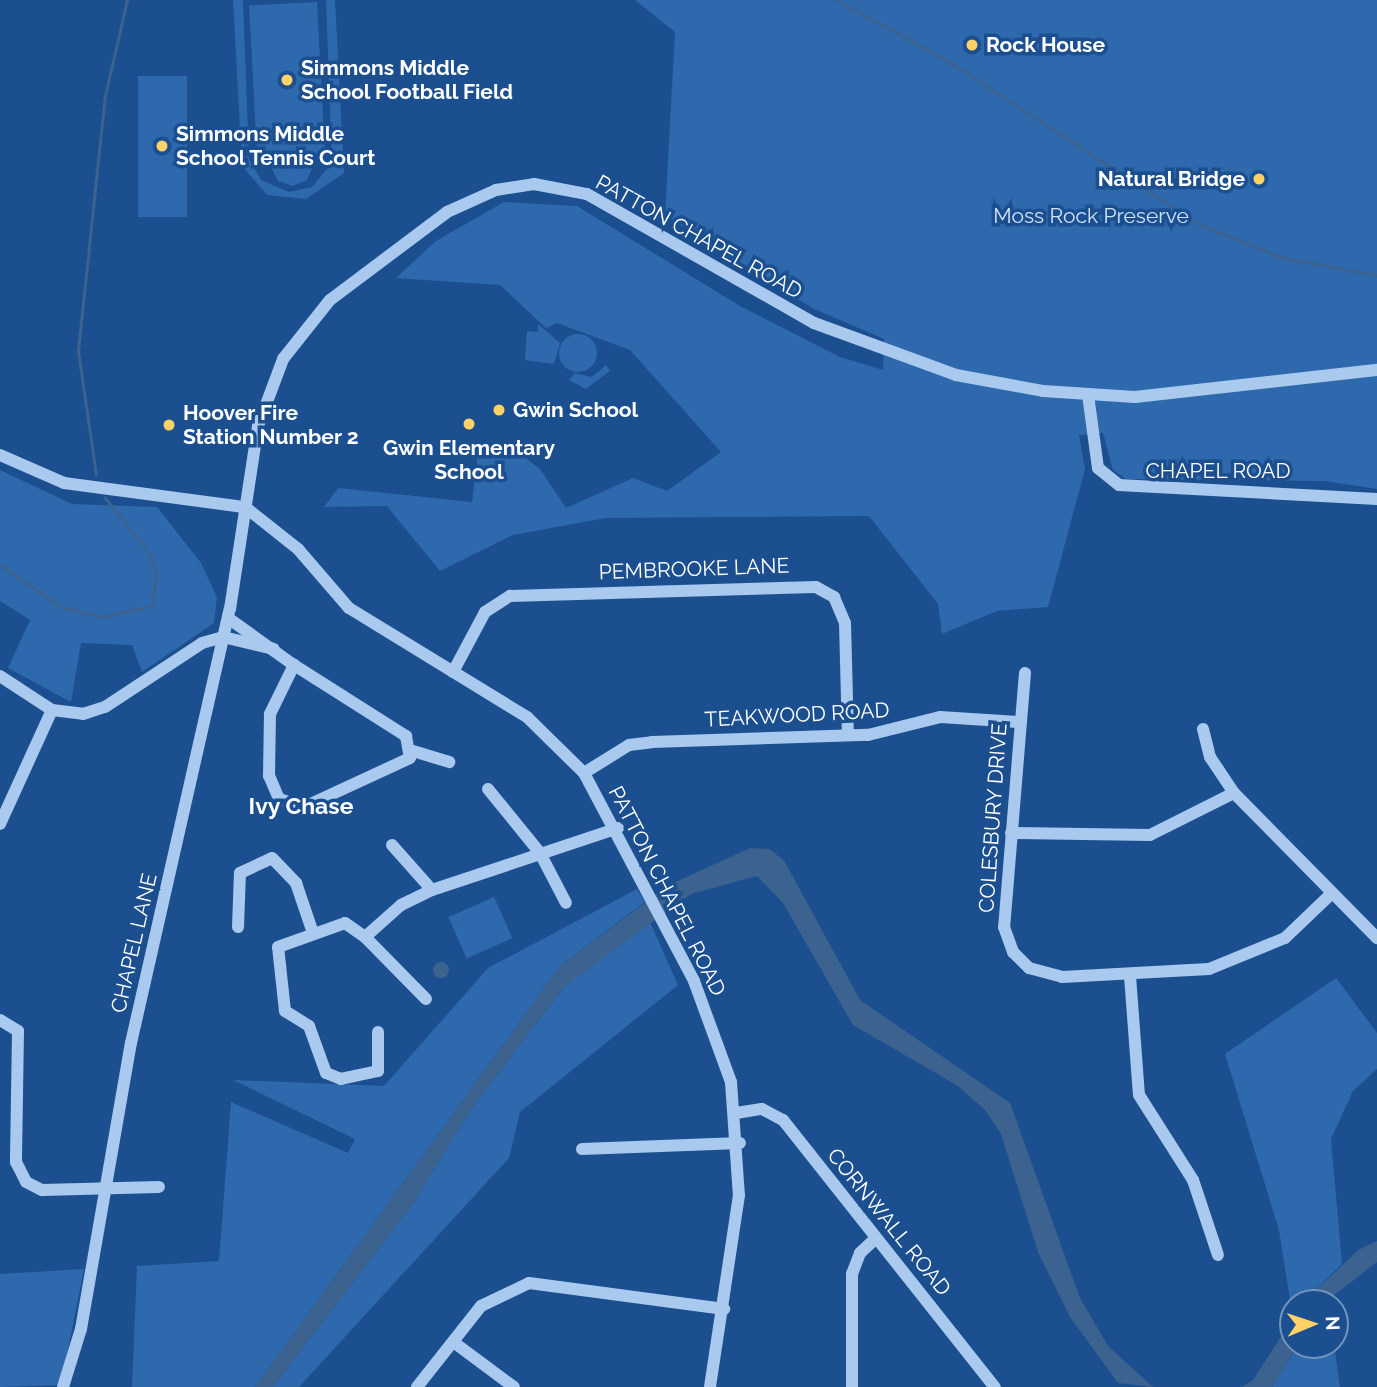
<!DOCTYPE html>
<html>
<head>
<meta charset="utf-8">
<style>
  body { margin:0 }
  #map { position:relative; width:1377px; height:1387px; overflow:hidden; background:#1b4f8f; font-family:Raleway,sans-serif }
  div>[style] { position:absolute }
  [style*='--x'] { left:calc(var(--x)*1px); top:calc(var(--y)*1px); width:calc(var(--w)*1px); rotate:calc(var(--a)*1deg) }
  .green>* { inset:0; background:#2e69ad; transform-origin:0 0 }
  .round { border-radius:50% }
  .water>* { inset:0; background:#3c6290 }
  .stream>* { height:2.5px; margin:-1.25px; padding:0 1.25px; transform-origin:1.25px; border-radius:1.25px; background:#3c6290 }
  .minor>* { height:12px; margin:-6px; padding:0 6px; transform-origin:6px; border-radius:6px; background:#a9c9ee }
  .dots>* { width:19px; height:19px; translate:-50% -50%; box-sizing:border-box; border:4px solid #1b4f8f; border-radius:50% }
  span { translate:-50% -50%; white-space:nowrap; text-align:center; line-height:1.15; -webkit-text-stroke:7px #1b4f8f; paint-order:stroke }
  .poi-label { font-size:21px; color:#fff; font-weight:700 }
  .left { translate:0 -50%; text-align:left }
  .right { translate:-100% -50%; text-align:right }
  .park-label { font-size:21px; color:#cfe3fa }
  .street-label { font-size:21px; color:#fff }
  .neighbourhood-label { font-size:23px; color:#fff; font-weight:700 }
  .north { position:absolute; left:1279px; top:1289px; width:70px; height:70px; box-sizing:border-box; background:#1b4f8f; border:2px solid #7695bc; border-radius:50%; rotate:88deg; font-size:19px; font-weight:700; line-height:28px; text-align:center; color:#fff }
  .north::after { content:''; display:block; margin:auto; width:24px; height:32px; background:#ffd166; clip-path:polygon(50% 0,100% 100%,50% 72%,0 100%) }
</style>
</head>
<body>
<div id="map">
  <div class="green">
    <i style="clip-path:polygon(233px 0,243px 0,249px 159px,261px 180px,289px 192px,312px 187px,332px 163px,326px 0,335px 0,344px 173px,306px 199px,267px 195px,242px 166px)"></i>
    <i style="clip-path:polygon(635px 0,1377px 0,1377px 489px,1324px 481px,1126px 479px,1113px 470px,1103px 433px,1079px 435px,1085px 469px,1048px 607px,997px 611px,942px 634px,938px 604px,869px 516px,606px 518px,513px 535px,440px 571px,387px 506px,324px 507px,338px 488px,472px 502px,479px 444px,520px 454px,540px 469px,566px 508px,633px 478px,667px 491px,721px 452px,630px 350px,557px 323px,546px 328px,500px 285px,396px 278px,436px 241px,504px 202px,577px 206px,740px 306px,840px 357px,883px 370px,884px 339px,812px 308px,665px 215px,675px 32px)"></i>
    <i style="left:317px;top:2px;width:152px;height:68px;rotate:87deg"></i>
    <i style="left:187px;top:76px;width:141px;height:49px;rotate:90deg"></i>
    <i style="clip-path:polygon(295px 161px,313px 166px,307px 180px,293px 186px,278px 181px,271px 167px)"></i>
    <i style="clip-path:polygon(538px 324px,560px 343px,554px 364px,525px 360px,527px 331px,538px 332px)"></i>
    <i class="round" style="left:559px;top:334px;width:38px;height:38px"></i>
    <i style="clip-path:polygon(606px 365px,610px 371px,586px 389px,569px 380px,575px 373px,592px 377px)"></i>
    <i style="clip-path:polygon(0 470px,72px 504px,157px 507px,201px 563px,217px 597px,214px 623px,142px 672px,132px 645px,81px 643px,71px 702px,8px 668px,30px 620px,0 601px)"></i>
    <i style="clip-path:polygon(637px 889px,645px 902px,560px 966px,255px 1387px,132px 1387px,137px 1266px,219px 1261px,231px 1102px,348px 1153px,355px 1139px,233px 1080px,384px 1086px,488px 968px)"></i>
    <i style="left:494px;top:897px;width:45px;height:50px;rotate:66deg"></i>
    <i style="clip-path:polygon(649px 920px,678px 985px,520px 1112px,509px 1158px,299px 1387px,273px 1387px,412px 1205px,470px 1111px,564px 987px)"></i>
    <i style="clip-path:polygon(1336px 978px,1377px 1033px,1377px 1069px,1353px 1091px,1331px 1139px,1342px 1264px,1303px 1303px,1293px 1303px,1293px 1319px,1279px 1230px,1225px 1054px)"></i>
    <i style="clip-path:polygon(84px 1269px,61px 1385px,0 1387px,0 1274px)"></i>
    <i style="clip-path:polygon(1298px 1345px,1334px 1345px,1340px 1387px,1272px 1387px)"></i>
  </div>
  <div class="water">
    <i style="clip-path:polygon(750px 848px,770px 849px,785px 862px,860px 1000px,1010px 1103px,1080px 1298px,1108px 1346px,1153px 1387px,1118px 1383px,1070px 1317px,1038px 1252px,1001px 1134px,985px 1110px,958px 1086px,853px 1025px,783px 903px,757px 876px,691px 894px,564px 987px,470px 1111px,412px 1205px,273px 1387px,255px 1387px,560px 966px,669px 885px)"></i>
    <i class="round" style="left:433px;top:962px;width:16px;height:16px"></i>
    <i style="clip-path:polygon(1377px 1241px,1377px 1262px,1324px 1303px,1303px 1303px,1358px 1250px)"></i>
    <i style="clip-path:polygon(1293px 1318px,1293px 1345px,1298px 1345px,1272px 1387px,1242px 1387px,1253px 1380px)"></i>
  </div>
  <div class="stream">
    <i style="--x:836;--y:0;--w:120;--a:28.3"></i>
    <i style="--x:942;--y:57;--w:309;--a:33"></i>
    <i style="--x:1201;--y:225;--w:88;--a:21.9"></i>
    <i style="--x:1283;--y:258;--w:96;--a:10.3"></i>
    <i style="--x:96;--y:475;--w:125;--a:-98.3"></i>
    <i style="--x:78;--y:351;--w:256;--a:-84"></i>
    <i style="--x:105;--y:96;--w:98;--a:-77.1"></i>
    <i style="--x:0;--y:565;--w:75;--a:34.1"></i>
    <i style="--x:62;--y:607;--w:40;--a:14.4"></i>
    <i style="--x:101;--y:617;--w:52;--a:-12.2"></i>
    <i style="--x:152;--y:606;--w:31;--a:-83"></i>
    <i style="--x:156;--y:575;--w:22;--a:-106"></i>
    <i style="--x:150;--y:554;--w:72;--a:-128.8"></i>
  </div>
  <div class="minor">
    <i style="--x:1088;--y:395;--w:74;--a:82.2"></i>
    <i style="--x:1098;--y:468;--w:27;--a:39"></i>
    <i style="--x:1119;--y:485;--w:258;--a:3.1"></i>
    <i style="--x:0;--y:455;--w:70;--a:23.6"></i>
    <i style="--x:64;--y:483;--w:183;--a:7.6"></i>
    <i style="--x:245;--y:507;--w:68;--a:38.4"></i>
    <i style="--x:298;--y:549;--w:78;--a:49.2"></i>
    <i style="--x:349;--y:608;--w:209;--a:31.5"></i>
    <i style="--x:527;--y:717;--w:80;--a:44.5"></i>
    <i style="--x:584;--y:773;--w:235;--a:62.1"></i>
    <i style="--x:694;--y:981;--w:108;--a:69.9"></i>
    <i style="--x:731;--y:1082;--w:113;--a:86"></i>
    <i style="--x:739;--y:1195;--w:194;--a:98.6"></i>
    <i style="--x:228;--y:618;--w:81;--a:35.5"></i>
    <i style="--x:294;--y:665;--w:133;--a:32.4"></i>
    <i style="--x:406;--y:736;--w:22;--a:80"></i>
    <i style="--x:410;--y:758;--w:117;--a:155.2"></i>
    <i style="--x:304;--y:807;--w:26;--a:-162"></i>
    <i style="--x:279;--y:799;--w:25;--a:-113"></i>
    <i style="--x:269;--y:776;--w:62;--a:-89.1"></i>
    <i style="--x:270;--y:714;--w:55;--a:-63.9"></i>
    <i style="--x:453;--y:672;--w:68;--a:-61.9"></i>
    <i style="--x:485;--y:612;--w:30;--a:-33"></i>
    <i style="--x:510;--y:596;--w:306;--a:-1.7"></i>
    <i style="--x:816;--y:587;--w:21;--a:29"></i>
    <i style="--x:834;--y:597;--w:28;--a:67"></i>
    <i style="--x:845;--y:623;--w:112;--a:88.5"></i>
    <i style="--x:1025;--y:673;--w:255;--a:94.7"></i>
    <i style="--x:1004;--y:927;--w:27;--a:70"></i>
    <i style="--x:1013;--y:952;--w:23;--a:45"></i>
    <i style="--x:1029;--y:968;--w:34;--a:15"></i>
    <i style="--x:1062;--y:977;--w:147;--a:-3.1"></i>
    <i style="--x:1209;--y:969;--w:82;--a:-22.2"></i>
    <i style="--x:1285;--y:938;--w:62;--a:-43.7"></i>
    <i style="--x:0;--y:676;--w:62;--a:33.2"></i>
    <i style="--x:52;--y:710;--w:31;--a:7"></i>
    <i style="--x:83;--y:714;--w:23;--a:-18"></i>
    <i style="--x:105;--y:707;--w:116;--a:-33.4"></i>
    <i style="--x:202;--y:643;--w:22;--a:-16"></i>
    <i style="--x:223;--y:637;--w:52;--a:13.2"></i>
    <i style="--x:1203;--y:729;--w:29;--a:76"></i>
    <i style="--x:1210;--y:757;--w:43;--a:56.3"></i>
    <i style="--x:1234;--y:793;--w:204;--a:45.4"></i>
    <i style="--x:413;--y:751;--w:38;--a:17"></i>
    <i style="--x:584;--y:773;--w:53;--a:-31.9"></i>
    <i style="--x:629;--y:745;--w:23;--a:-7"></i>
    <i style="--x:652;--y:742;--w:216;--a:-1.9"></i>
    <i style="--x:868;--y:735;--w:74;--a:-14"></i>
    <i style="--x:940;--y:717;--w:79;--a:3.6"></i>
    <i style="--x:488;--y:789;--w:82;--a:50.9"></i>
    <i style="--x:540;--y:853;--w:56;--a:62.5"></i>
    <i style="--x:0;--y:824;--w:125;--a:-65.5"></i>
    <i style="--x:1011;--y:833;--w:139;--a:0.8"></i>
    <i style="--x:1150;--y:835;--w:94;--a:-26.6"></i>
    <i style="--x:392;--y:845;--w:60;--a:48.4"></i>
    <i style="--x:238;--y:927;--w:54;--a:-87.9"></i>
    <i style="--x:240;--y:873;--w:35;--a:-25"></i>
    <i style="--x:272;--y:858;--w:35;--a:46"></i>
    <i style="--x:296;--y:883;--w:50;--a:71.2"></i>
    <i style="--x:365;--y:937;--w:87;--a:45.5"></i>
    <i style="--x:1130;--y:976;--w:119;--a:85.7"></i>
    <i style="--x:1139;--y:1095;--w:101;--a:57.6"></i>
    <i style="--x:1193;--y:1180;--w:79;--a:71.6"></i>
    <i style="--x:0;--y:1020;--w:21;--a:31"></i>
    <i style="--x:18;--y:1031;--w:131;--a:90.9"></i>
    <i style="--x:16;--y:1162;--w:22;--a:63"></i>
    <i style="--x:26;--y:1182;--w:18;--a:27"></i>
    <i style="--x:42;--y:1190;--w:117;--a:-1.5"></i>
    <i style="--x:378;--y:1032;--w:39;--a:90"></i>
    <i style="--x:378;--y:1071;--w:38;--a:168"></i>
    <i style="--x:341;--y:1079;--w:16;--a:-158"></i>
    <i style="--x:326;--y:1073;--w:50;--a:-109.9"></i>
    <i style="--x:309;--y:1026;--w:28;--a:-148"></i>
    <i style="--x:285;--y:1011;--w:64;--a:-96.2"></i>
    <i style="--x:278;--y:947;--w:71;--a:-19.7"></i>
    <i style="--x:345;--y:923;--w:24;--a:35"></i>
    <i style="--x:365;--y:937;--w:48;--a:-41.6"></i>
    <i style="--x:401;--y:905;--w:34;--a:-26"></i>
    <i style="--x:432;--y:890;--w:196;--a:-18.4"></i>
    <i style="--x:736;--y:1113;--w:26;--a:-9"></i>
    <i style="--x:762;--y:1109;--w:24;--a:28"></i>
    <i style="--x:783;--y:1120;--w:341;--a:51.6"></i>
    <i style="--x:582;--y:1149;--w:158;--a:-2.2"></i>
    <i style="--x:456;--y:1344;--w:72;--a:36.6"></i>
    <i style="--x:63;--y:1387;--w:61;--a:-72.8"></i>
    <i style="--x:81;--y:1329;--w:290;--a:-80.1"></i>
    <i style="--x:131;--y:1043;--w:445;--a:-77.2"></i>
    <i style="--x:230;--y:609;--w:185;--a:-81.3"></i>
    <i style="--x:258;--y:426;--w:72;--a:-69.5"></i>
    <i style="--x:283;--y:359;--w:75;--a:-51.5"></i>
    <i style="--x:330;--y:300;--w:146;--a:-36.9"></i>
    <i style="--x:447;--y:212;--w:54;--a:-24.2"></i>
    <i style="--x:496;--y:190;--w:38;--a:-9"></i>
    <i style="--x:534;--y:184;--w:54;--a:10.7"></i>
    <i style="--x:587;--y:194;--w:261;--a:29.6"></i>
    <i style="--x:814;--y:323;--w:151;--a:20.1"></i>
    <i style="--x:956;--y:375;--w:88;--a:10.4"></i>
    <i style="--x:1043;--y:391;--w:92;--a:3.7"></i>
    <i style="--x:1135;--y:397;--w:244;--a:-6.4"></i>
    <i style="--x:417;--y:1387;--w:103;--a:-51.7"></i>
    <i style="--x:481;--y:1306;--w:53;--a:-25.6"></i>
    <i style="--x:529;--y:1283;--w:197;--a:7.6"></i>
    <i style="--x:852;--y:1387;--w:113;--a:-90"></i>
    <i style="--x:852;--y:1274;--w:22;--a:-69"></i>
    <i style="--x:860;--y:1253;--w:22;--a:-43"></i>
  </div>
  <div class="dots">
    <i style="left:972px;top:45px;background:#ffd166"></i>
    <i style="left:287px;top:80px;background:#ffd166"></i>
    <i style="left:162px;top:146px;background:#ffd166"></i>
    <i style="left:1259px;top:179px;background:#ffd166"></i>
    <i style="left:499px;top:410px;background:#ffd166"></i>
    <i style="left:469px;top:424px;background:#ffd166"></i>
    <i style="left:169px;top:425px;background:#ffd166"></i>
  </div>
  <div class="poi-label">
    <span class="left" style="left:986px;top:45px">Rock House</span>
    <span class="left" style="left:301px;top:80px">Simmons Middle<br>School Football Field</span>
    <span class="left" style="left:176px;top:146px">Simmons Middle<br>School Tennis Court</span>
    <span class="right" style="left:1245px;top:179px">Natural Bridge</span>
    <span class="left" style="left:513px;top:410px">Gwin School</span>
    <span class="left" style="left:183px;top:425px">Hoover Fire<br>Station Number 2</span>
    <span style="left:469px;top:460px">Gwin Elementary<br>School</span>
  </div>
  <div class="park-label">
    <span style="left:1091px;top:216px">Moss Rock Preserve</span>
  </div>
  <div class="street-label">
    <span style="left:699px;top:237px;rotate:29deg">PATTON CHAPEL ROAD</span>
    <span style="left:1218px;top:471px">CHAPEL ROAD</span>
    <span style="left:694px;top:569px;rotate:-2deg">PEMBROOKE LANE</span>
    <span style="left:797px;top:715px;rotate:-3deg">TEAKWOOD ROAD</span>
    <span style="left:993px;top:818px;rotate:-86deg">COLESBURY DRIVE</span>
    <span style="left:667px;top:891px;rotate:63deg">PATTON CHAPEL ROAD</span>
    <span style="left:134px;top:943px;rotate:-77deg">CHAPEL LANE</span>
    <span style="left:889px;top:1222px;rotate:51deg">CORNWALL ROAD</span>
  </div>
  <div class="neighbourhood-label">
    <span style="left:301px;top:806px">Ivy Chase</span>
  </div>
  <div class="north">N</div>
</div>
</body>
</html>
